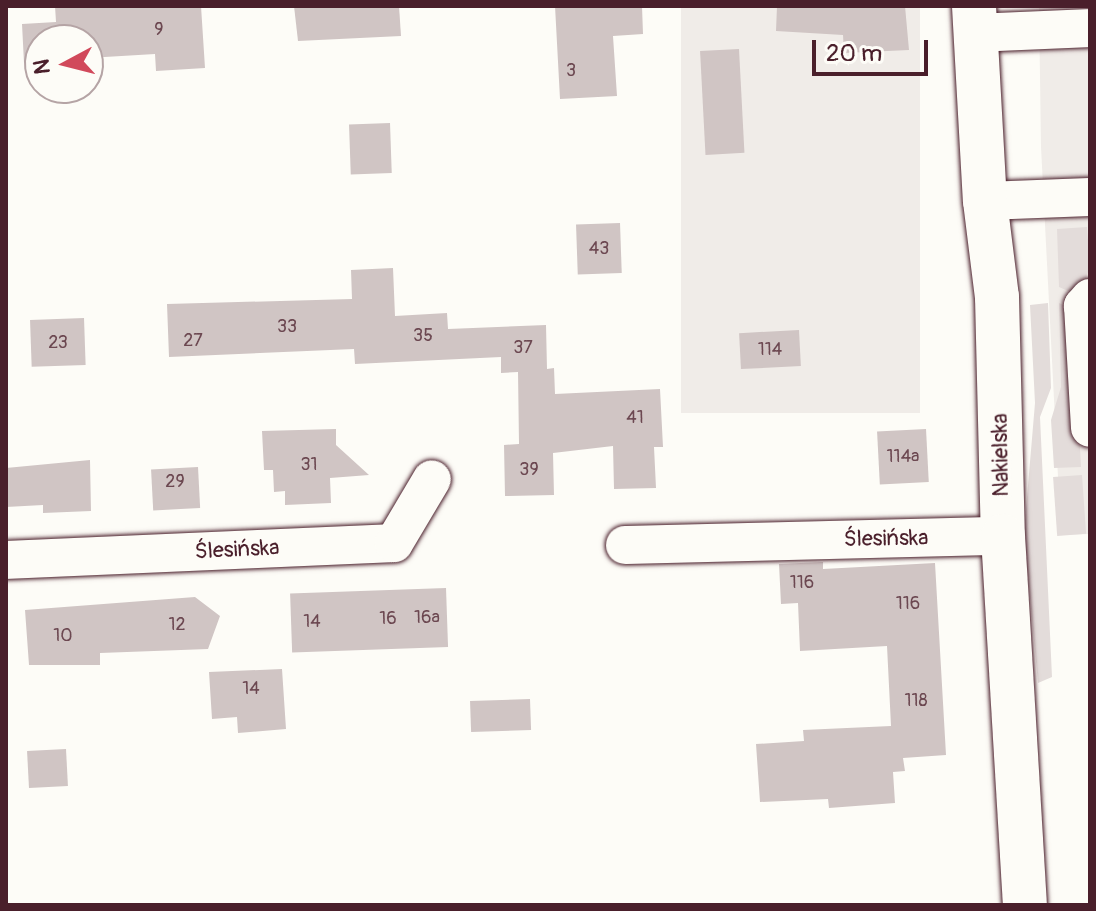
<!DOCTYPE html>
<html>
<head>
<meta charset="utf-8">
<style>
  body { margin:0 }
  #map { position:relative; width:1096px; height:911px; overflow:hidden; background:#fdfcf7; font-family:Pangolin,sans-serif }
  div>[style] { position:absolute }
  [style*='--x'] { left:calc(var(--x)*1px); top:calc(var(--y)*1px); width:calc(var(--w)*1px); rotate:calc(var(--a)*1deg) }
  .built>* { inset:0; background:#f0ece8; transform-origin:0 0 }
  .green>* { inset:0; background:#e3dcda; transform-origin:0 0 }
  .building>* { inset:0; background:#d0c5c4; transform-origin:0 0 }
  .roads { filter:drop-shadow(0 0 2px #4a1f2b) drop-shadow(0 0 2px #4a1f2b) }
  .minor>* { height:38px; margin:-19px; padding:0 19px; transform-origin:19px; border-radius:19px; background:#fdfcf7 }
  .major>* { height:44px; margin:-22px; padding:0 22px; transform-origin:22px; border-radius:22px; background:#fdfcf7 }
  span { translate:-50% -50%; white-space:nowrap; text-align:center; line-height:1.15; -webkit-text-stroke:7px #fdfcf7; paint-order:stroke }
  .number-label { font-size:18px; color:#6c4851 }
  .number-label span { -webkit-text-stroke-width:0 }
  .street-label { font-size:22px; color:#4a1f2b }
  .frame { position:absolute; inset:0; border:8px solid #4a1f2b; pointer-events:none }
  .north { position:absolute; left:24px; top:24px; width:80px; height:80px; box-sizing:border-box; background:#fdfcf7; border:2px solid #b5a4a5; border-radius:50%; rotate:263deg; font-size:22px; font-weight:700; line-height:32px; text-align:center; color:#4a1f2b }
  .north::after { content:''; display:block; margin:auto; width:28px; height:36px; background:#d1495b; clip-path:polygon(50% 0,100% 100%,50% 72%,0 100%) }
  .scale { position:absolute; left:812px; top:40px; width:116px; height:36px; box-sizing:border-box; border:4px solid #4a1f2b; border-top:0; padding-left:10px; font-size:24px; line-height:28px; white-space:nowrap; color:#4a1f2b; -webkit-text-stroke:6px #fdfcf7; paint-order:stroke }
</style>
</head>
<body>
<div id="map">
  <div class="built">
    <i style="left:681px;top:6px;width:239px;height:407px"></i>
    <i style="clip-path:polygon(1039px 6px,1090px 6px,1090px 534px,1061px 535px,1041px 147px)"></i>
  </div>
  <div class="green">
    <i style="clip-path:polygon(1087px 227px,1090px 266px,1080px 296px,1059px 287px,1057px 229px)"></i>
    <i style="clip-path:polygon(1048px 303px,1051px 388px,1040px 417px,1052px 677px,1038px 683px,1024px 533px,1035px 403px,1030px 305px)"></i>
    <i style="clip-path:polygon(1059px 303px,1073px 309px,1081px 467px,1054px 468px,1051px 420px,1061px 387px)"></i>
    <i style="left:1082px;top:475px;width:59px;height:29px;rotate:86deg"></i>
  </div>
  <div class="building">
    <i style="clip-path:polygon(55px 6px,201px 6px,205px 68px,156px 71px,155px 54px,88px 58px,88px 40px,40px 40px,40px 62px,24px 63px,22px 24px,56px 22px)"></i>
    <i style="clip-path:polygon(294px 6px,399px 6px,401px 36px,298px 41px)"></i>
    <i style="clip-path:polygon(555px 6px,642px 6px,643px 34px,613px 36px,617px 96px,560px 99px)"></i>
    <i style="clip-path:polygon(777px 6px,905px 6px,909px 50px,844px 53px,843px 35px,776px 31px)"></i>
    <i style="left:739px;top:49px;width:104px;height:39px;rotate:87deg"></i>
    <i style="left:390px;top:123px;width:50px;height:41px;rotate:88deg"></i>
    <i style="left:620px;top:223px;width:50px;height:44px;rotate:88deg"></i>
    <i style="clip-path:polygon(393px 268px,395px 316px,447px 313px,448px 329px,546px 325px,547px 369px,554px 368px,555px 394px,660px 389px,663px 447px,654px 447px,656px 488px,614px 489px,613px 446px,553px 453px,554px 495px,505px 496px,504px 445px,519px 444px,518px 372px,501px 373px,501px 357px,355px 364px,354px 349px,169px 357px,167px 304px,352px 299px,351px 270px)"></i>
    <i style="left:84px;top:318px;width:47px;height:54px;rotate:88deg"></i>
    <i style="left:799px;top:330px;width:36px;height:60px;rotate:87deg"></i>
    <i style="clip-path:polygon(336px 429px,336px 445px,369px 475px,330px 478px,331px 503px,285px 505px,285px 491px,274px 492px,273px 470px,264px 470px,262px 431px)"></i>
    <i style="left:926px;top:429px;width:53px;height:49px;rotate:87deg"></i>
    <i style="clip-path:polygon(90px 460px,91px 511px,43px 513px,43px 505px,6px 507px,6px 468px)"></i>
    <i style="left:198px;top:467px;width:41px;height:47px;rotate:87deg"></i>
    <i style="clip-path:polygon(823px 562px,823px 569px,935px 563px,946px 755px,903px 758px,905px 771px,893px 772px,895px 803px,829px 808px,828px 799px,760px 802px,756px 744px,804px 741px,803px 730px,891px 726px,887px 646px,800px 651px,798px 603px,781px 604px,779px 564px)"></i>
    <i style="left:446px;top:588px;width:59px;height:156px;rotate:88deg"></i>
    <i style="clip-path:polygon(195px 597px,220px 616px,208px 649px,100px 653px,100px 665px,29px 665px,25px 610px)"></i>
    <i style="clip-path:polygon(282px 669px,286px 729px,238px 733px,237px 717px,212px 719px,209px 672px)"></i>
    <i style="left:530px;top:699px;width:31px;height:60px;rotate:88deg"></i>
    <i style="left:66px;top:749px;width:37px;height:39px;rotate:87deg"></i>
  </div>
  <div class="roads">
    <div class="minor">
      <i style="--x:975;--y:33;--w:115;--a:-2.5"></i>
      <i style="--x:985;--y:201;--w:105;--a:-2.2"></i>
      <i style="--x:1090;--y:298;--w:11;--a:131"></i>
      <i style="--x:1083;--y:306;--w:122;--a:86.7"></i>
      <i style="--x:625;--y:545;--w:378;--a:-1.4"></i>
      <i style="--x:6;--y:560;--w:388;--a:-2.5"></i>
      <i style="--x:394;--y:543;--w:74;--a:-59.3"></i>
    </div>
    <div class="major">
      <i style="--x:974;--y:6;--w:195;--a:86.8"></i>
      <i style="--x:985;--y:201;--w:97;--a:82.9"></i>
      <i style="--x:997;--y:297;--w:239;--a:88.6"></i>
      <i style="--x:1003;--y:536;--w:370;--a:86.6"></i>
    </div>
  </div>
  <div class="number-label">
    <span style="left:159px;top:30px">9</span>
    <span style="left:571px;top:71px">3</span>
    <span style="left:599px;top:249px">43</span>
    <span style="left:287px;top:327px">33</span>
    <span style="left:423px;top:336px">35</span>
    <span style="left:193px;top:341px">27</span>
    <span style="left:58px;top:343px">23</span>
    <span style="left:523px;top:348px">37</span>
    <span style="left:770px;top:350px">114</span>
    <span style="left:635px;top:418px">41</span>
    <span style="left:903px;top:457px">114a</span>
    <span style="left:309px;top:465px">31</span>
    <span style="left:529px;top:470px">39</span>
    <span style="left:175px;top:482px">29</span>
    <span style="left:802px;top:583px">116</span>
    <span style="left:908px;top:604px">116</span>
    <span style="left:427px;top:618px">16a</span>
    <span style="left:388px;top:619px">16</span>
    <span style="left:312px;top:622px">14</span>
    <span style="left:177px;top:625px">12</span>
    <span style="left:63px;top:636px">10</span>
    <span style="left:251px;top:689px">14</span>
    <span style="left:916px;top:701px">118</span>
  </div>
  <div class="street-label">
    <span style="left:1001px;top:455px;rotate:-91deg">Nakielska</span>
    <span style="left:886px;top:539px;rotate:-1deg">Ślesińska</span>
    <span style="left:237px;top:550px;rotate:-3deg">Ślesińska</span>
  </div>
  <div class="frame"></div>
  <div class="north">N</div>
  <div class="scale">20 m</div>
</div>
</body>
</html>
